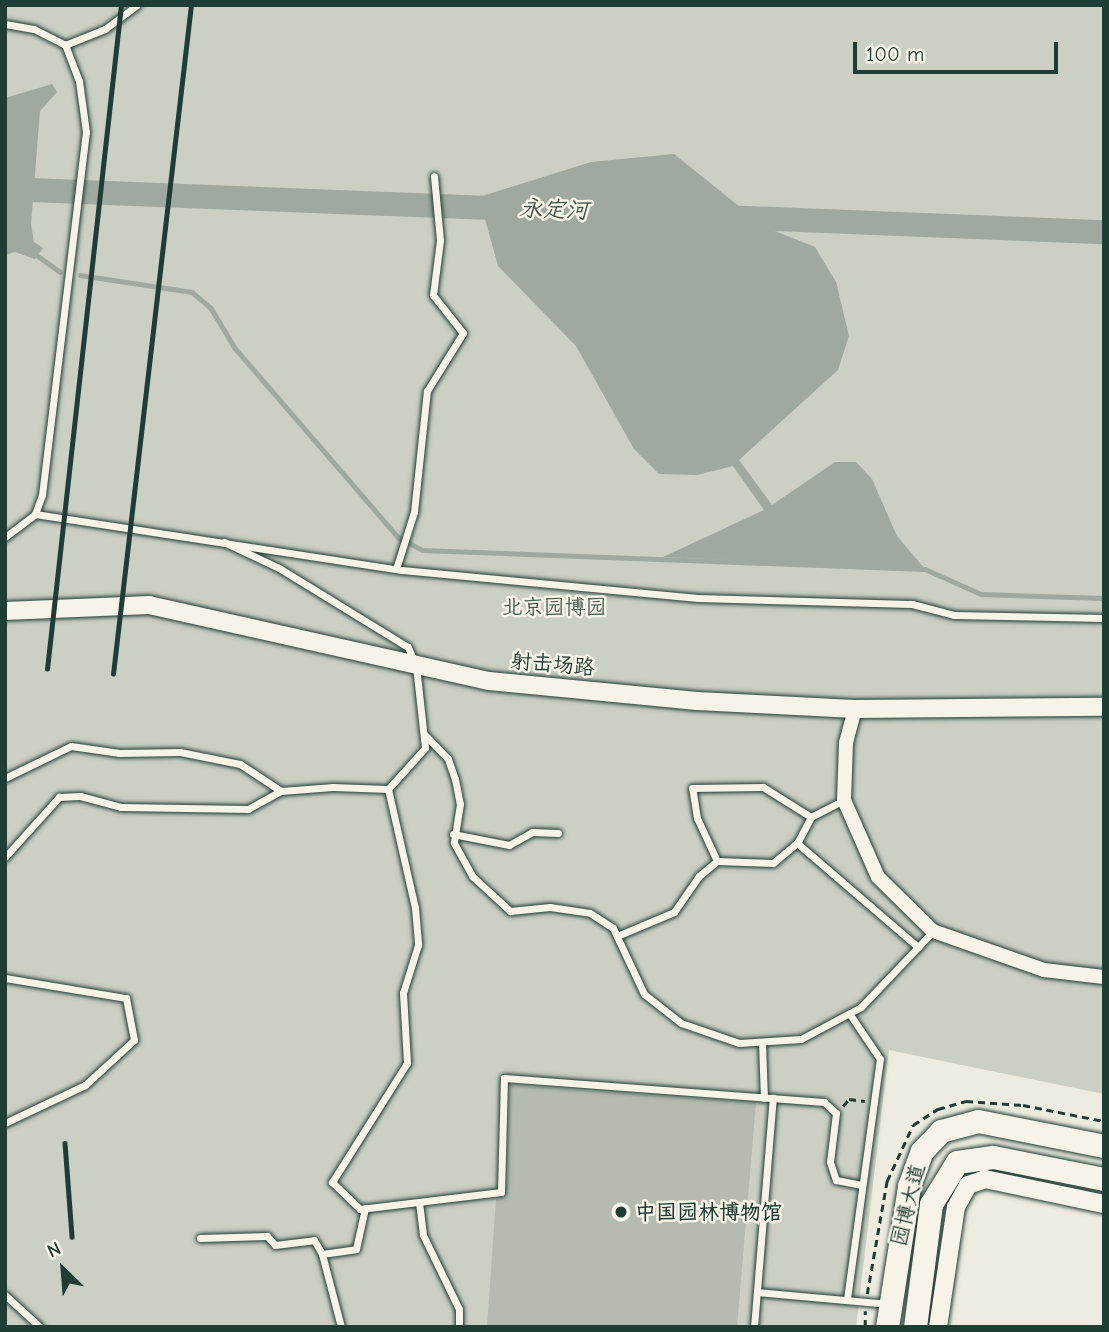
<!DOCTYPE html>
<html>
<head>
<meta charset="utf-8">
<style>
  body { margin:0 }
  #map { position:relative; width:1109px; height:1332px; overflow:hidden; background:#eeece1; font-family:"Comic Neue","LXGW WenKai TC",sans-serif }
  div>[style] { position:absolute }
  [style*='--x'] { left:calc(var(--x)*1px); top:calc(var(--y)*1px); width:calc(var(--w)*1px); rotate:calc(var(--a)*1deg) }
  .green>* { inset:0; background:#cccfc4 }
  .water>* { inset:0; background:#9fa99f }
  .stream>* { height:4.5px; margin:-2.25px; padding:0 2.25px; transform-origin:2.25px; border-radius:2.25px; background:#9fa99f }
  .river>* { height:24px; margin:-12px; padding:0 12px; transform-origin:12px; border-radius:12px; background:#9fa99f }
  .building>* { inset:0; background:#b5bbb0 }
  .path>* { height:2.5px; margin-top:-1.25px; transform-origin:0; background:repeating-linear-gradient(90deg,#1f3d34 0 7px,transparent 0 12px) }
  .roads { filter:drop-shadow(0 0 2px #1f3d34) drop-shadow(0 0 2px #1f3d34) }
  .service>* { height:7px; margin:-3.5px; padding:0 3.5px; transform-origin:3.5px; border-radius:3.5px; background:#f7f3e8 }
  .minor>* { height:14px; margin:-7px; padding:0 7px; transform-origin:7px; border-radius:7px; background:#f7f3e8 }
  .tertiary>* { height:18px; margin:-9px; padding:0 9px; transform-origin:9px; border-radius:9px; background:#f7f3e8 }
  .primary>* { height:23px; margin:-11.5px; padding:0 11.5px; transform-origin:11.5px; border-radius:11.5px; background:#f7f3e8 }
  .rail>* { height:4.5px; margin:-2.25px; padding:0 2.25px; transform-origin:2.25px; border-radius:2.25px; background:#1f3d34 }
  .dots>* { width:19px; height:19px; translate:-50% -50%; box-sizing:border-box; border:4px solid #f7f3e8; border-radius:50% }
  span { translate:-50% -50%; white-space:nowrap; text-align:center; line-height:1.15; -webkit-text-stroke:5px #f7f3e8; paint-order:stroke }
  .park-label { font-size:21px; color:#425a51 }
  .street-label { font-size:21px; color:#1f3d34 }
  .poi-label { font-size:21px; color:#1f3d34; font-weight:700 }
  .left { translate:0 -50%; text-align:left }
  .water-label { font-size:23px; color:#3f584f; font-style:italic }
  .frame { position:absolute; inset:0; border:7px solid #1f3d34; pointer-events:none }
  .north { position:absolute; left:28px; top:1234px; width:70px; height:70px; -webkit-text-stroke:5px #f7f3e8; paint-order:stroke; rotate:335deg; font-size:19px; font-weight:700; line-height:28px; text-align:center; color:#1f3d34 }
  .north::after { content:''; display:block; margin:auto; width:24px; height:32px; background:#1f3d34; clip-path:polygon(50% 0,100% 100%,50% 72%,0 100%) }
  .scale { position:absolute; left:853px; top:42px; width:205px; height:32px; box-sizing:border-box; border:4px solid #1f3d34; border-top:0; padding-left:9px; font-size:21px; line-height:24px; white-space:nowrap; color:#1f3d34; -webkit-text-stroke:5px #f7f3e8; paint-order:stroke }
</style>
</head>
<body>
<div id="map">
  <div class="green">
    <i style="clip-path:polygon(5px 5px,1104px 5px,1104px 1094px,889px 1050px,856px 1327px,5px 1327px)"></i>
  </div>
  <div class="water">
    <i style="clip-path:polygon(52px 84px,57px 92px,40px 111px,31px 224px,34px 242px,43px 248px,35px 259px,15px 252px,5px 255px,5px 98px)"></i>
    <i style="clip-path:polygon(674px 154px,765px 227px,815px 247px,836px 282px,849px 336px,838px 370px,739px 460px,772px 505px,835px 462px,856px 462px,872px 479px,897px 536px,925px 569px,663px 557px,764px 510px,733px 466px,697px 475px,659px 474px,634px 449px,576px 346px,498px 266px,479px 197px,591px 162px)"></i>
  </div>
  <div class="stream">
    <i style="--x:34;--y:253;--w:32;--a:36"></i>
    <i style="--x:80;--y:275;--w:113;--a:8.6"></i>
    <i style="--x:192;--y:292;--w:25;--a:40"></i>
    <i style="--x:211;--y:308;--w:47;--a:59"></i>
    <i style="--x:235;--y:348;--w:250;--a:49.2"></i>
    <i style="--x:398;--y:537;--w:27;--a:28"></i>
    <i style="--x:422;--y:550;--w:503;--a:2.16"></i>
    <i style="--x:925;--y:569;--w:61;--a:24.1"></i>
    <i style="--x:981;--y:594;--w:123;--a:1.9"></i>
  </div>
  <div class="river">
    <i style="--x:5;--y:189;--w:510;--a:2.25"></i>
    <i style="--x:723;--y:217;--w:381;--a:2.3"></i>
  </div>
  <div class="building">
    <i style="clip-path:polygon(510px 1085px,756px 1103px,737px 1327px,487px 1327px,496px 1199px,507px 1192px)"></i>
  </div>
  <div class="path">
    <i style="--x:843;--y:1106;--w:9;--a:-49"></i>
    <i style="--x:849;--y:1099;--w:16;--a:7"></i>
    <i style="--x:867;--y:1294;--w:115;--a:-80"></i>
    <i style="--x:887;--y:1181;--w:62;--a:-65.1"></i>
    <i style="--x:913;--y:1125;--w:30;--a:-33"></i>
    <i style="--x:938;--y:1109;--w:29;--a:-16"></i>
    <i style="--x:966;--y:1101;--w:57;--a:4"></i>
    <i style="--x:1023;--y:1105;--w:83;--a:11.2"></i>
    <i style="--x:865;--y:1327;--w:16;--a:-90"></i>
  </div>
  <div class="roads">
    <div class="service">
      <i style="--x:5;--y:24;--w:29;--a:10"></i>
      <i style="--x:34;--y:29;--w:35;--a:27"></i>
      <i style="--x:65;--y:45;--w:43;--a:-21.8"></i>
      <i style="--x:105;--y:29;--w:40;--a:-37"></i>
      <i style="--x:35;--y:514;--w:20;--a:-70"></i>
      <i style="--x:42;--y:495;--w:366;--a:-83.1"></i>
      <i style="--x:86;--y:132;--w:51;--a:-97.8"></i>
      <i style="--x:79;--y:81;--w:39;--a:-111"></i>
      <i style="--x:5;--y:537;--w:38;--a:-37"></i>
      <i style="--x:35;--y:514;--w:371;--a:8.7"></i>
      <i style="--x:402;--y:570;--w:297;--a:5.4"></i>
      <i style="--x:698;--y:598;--w:214;--a:1.6"></i>
      <i style="--x:912;--y:604;--w:43;--a:14.7"></i>
      <i style="--x:954;--y:615;--w:150;--a:1.1"></i>
      <i style="--x:224;--y:542;--w:61;--a:25.3"></i>
      <i style="--x:279;--y:568;--w:151;--a:31.5"></i>
      <i style="--x:408;--y:647;--w:21;--a:67"></i>
      <i style="--x:416;--y:666;--w:82;--a:83.7"></i>
      <i style="--x:425;--y:748;--w:55;--a:132.1"></i>
      <i style="--x:388;--y:789;--w:122;--a:77.2"></i>
      <i style="--x:415;--y:908;--w:37;--a:85"></i>
      <i style="--x:418;--y:945;--w:50;--a:107.4"></i>
      <i style="--x:403;--y:993;--w:70;--a:86.7"></i>
      <i style="--x:407;--y:1063;--w:141;--a:122.2"></i>
      <i style="--x:332;--y:1182;--w:39;--a:44"></i>
      <i style="--x:360;--y:1209;--w:142;--a:-6.9"></i>
      <i style="--x:501;--y:1192;--w:114;--a:-88.5"></i>
      <i style="--x:504;--y:1078;--w:321;--a:4.3"></i>
      <i style="--x:824;--y:1102;--w:16;--a:43"></i>
      <i style="--x:836;--y:1113;--w:49;--a:97"></i>
      <i style="--x:830;--y:1162;--w:19;--a:72"></i>
      <i style="--x:836;--y:1180;--w:26;--a:11"></i>
      <i style="--x:396;--y:569;--w:60;--a:-72.5"></i>
      <i style="--x:414;--y:512;--w:122;--a:-83.9"></i>
      <i style="--x:427;--y:391;--w:68;--a:-58.2"></i>
      <i style="--x:463;--y:333;--w:48;--a:-128.3"></i>
      <i style="--x:433;--y:295;--w:55;--a:-82.7"></i>
      <i style="--x:440;--y:240;--w:64;--a:-95.4"></i>
      <i style="--x:425;--y:735;--w:33;--a:46"></i>
      <i style="--x:448;--y:759;--w:21;--a:71"></i>
      <i style="--x:455;--y:779;--w:25;--a:79"></i>
      <i style="--x:460;--y:804;--w:39;--a:99"></i>
      <i style="--x:454;--y:843;--w:38;--a:61"></i>
      <i style="--x:472;--y:876;--w:52;--a:42.6"></i>
      <i style="--x:510;--y:911;--w:40;--a:-5.7"></i>
      <i style="--x:550;--y:907;--w:40;--a:8.5"></i>
      <i style="--x:590;--y:913;--w:27;--a:33"></i>
      <i style="--x:613;--y:928;--w:73;--a:64.8"></i>
      <i style="--x:644;--y:994;--w:47;--a:38.1"></i>
      <i style="--x:681;--y:1023;--w:61;--a:19"></i>
      <i style="--x:739;--y:1043;--w:62;--a:-3.7"></i>
      <i style="--x:801;--y:1039;--w:68;--a:-28.1"></i>
      <i style="--x:861;--y:1007;--w:105;--a:-46.5"></i>
      <i style="--x:5;--y:778;--w:73;--a:-25.9"></i>
      <i style="--x:71;--y:746;--w:49;--a:8.3"></i>
      <i style="--x:119;--y:753;--w:61;--a:-0.9"></i>
      <i style="--x:180;--y:752;--w:61;--a:11.3"></i>
      <i style="--x:240;--y:764;--w:49;--a:33.4"></i>
      <i style="--x:844;--y:800;--w:37;--a:153"></i>
      <i style="--x:811;--y:817;--w:30;--a:118"></i>
      <i style="--x:797;--y:843;--w:160;--a:40.7"></i>
      <i style="--x:453;--y:834;--w:57;--a:11.1"></i>
      <i style="--x:509;--y:845;--w:26;--a:-29"></i>
      <i style="--x:532;--y:832;--w:26;--a:2"></i>
      <i style="--x:5;--y:857;--w:81;--a:-48"></i>
      <i style="--x:59;--y:797;--w:21;--a:-3"></i>
      <i style="--x:80;--y:796;--w:42;--a:15"></i>
      <i style="--x:121;--y:807;--w:127;--a:0.9"></i>
      <i style="--x:248;--y:809;--w:38;--a:-29"></i>
      <i style="--x:281;--y:791;--w:52;--a:-4.4"></i>
      <i style="--x:333;--y:787;--w:55;--a:2.1"></i>
      <i style="--x:717;--y:861;--w:47;--a:-114.9"></i>
      <i style="--x:697;--y:818;--w:30;--a:-99"></i>
      <i style="--x:692;--y:788;--w:71;--a:-0.8"></i>
      <i style="--x:763;--y:787;--w:57;--a:32"></i>
      <i style="--x:617;--y:936;--w:62;--a:-22.8"></i>
      <i style="--x:674;--y:912;--w:44;--a:-55.2"></i>
      <i style="--x:699;--y:876;--w:23;--a:-40"></i>
      <i style="--x:717;--y:861;--w:56;--a:2"></i>
      <i style="--x:773;--y:863;--w:31;--a:-40"></i>
      <i style="--x:5;--y:978;--w:123;--a:9.4"></i>
      <i style="--x:126;--y:998;--w:43;--a:79.2"></i>
      <i style="--x:134;--y:1040;--w:67;--a:137.4"></i>
      <i style="--x:85;--y:1085;--w:89;--a:154.6"></i>
      <i style="--x:762;--y:1042;--w:56;--a:88"></i>
      <i style="--x:419;--y:1202;--w:33;--a:83"></i>
      <i style="--x:423;--y:1235;--w:82;--a:64.1"></i>
      <i style="--x:459;--y:1309;--w:18;--a:90"></i>
      <i style="--x:200;--y:1238;--w:67;--a:-1.7"></i>
      <i style="--x:267;--y:1236;--w:12;--a:48"></i>
      <i style="--x:275;--y:1245;--w:39;--a:-7"></i>
      <i style="--x:314;--y:1240;--w:16;--a:60"></i>
      <i style="--x:322;--y:1254;--w:34;--a:-8"></i>
      <i style="--x:356;--y:1249;--w:42;--a:-77.6"></i>
      <i style="--x:322;--y:1254;--w:75;--a:75.4"></i>
      <i style="--x:757;--y:1292;--w:132;--a:5.2"></i>
      <i style="--x:5;--y:1295;--w:47;--a:42.4"></i>
      <i style="--x:847;--y:1299;--w:242;--a:-82.2"></i>
      <i style="--x:880;--y:1059;--w:55;--a:-124"></i>
      <i style="--x:754;--y:1327;--w:230;--a:-85.3"></i>
    </div>
    <div class="minor">
      <i style="--x:855;--y:709;--w:35;--a:105"></i>
      <i style="--x:846;--y:743;--w:57;--a:92"></i>
      <i style="--x:844;--y:800;--w:84;--a:66.2"></i>
      <i style="--x:878;--y:877;--w:77;--a:44.5"></i>
      <i style="--x:933;--y:931;--w:118;--a:19.4"></i>
      <i style="--x:1044;--y:970;--w:60;--a:6.7"></i>
    </div>
    <div class="tertiary">
      <i style="--x:5;--y:611;--w:144;--a:-2.4"></i>
      <i style="--x:149;--y:605;--w:348;--a:12.6"></i>
      <i style="--x:489;--y:681;--w:209;--a:5.5"></i>
      <i style="--x:697;--y:701;--w:158;--a:2.9"></i>
      <i style="--x:855;--y:709;--w:249;--a:-0.5"></i>
      <i style="--x:938;--y:1327;--w:121;--a:-81.5"></i>
      <i style="--x:956;--y:1207;--w:25;--a:-61"></i>
      <i style="--x:968;--y:1185;--w:18;--a:-19"></i>
      <i style="--x:985;--y:1179;--w:122;--a:11.9"></i>
    </div>
    <div class="primary">
      <i style="--x:887;--y:1327;--w:143;--a:-81.1"></i>
      <i style="--x:909;--y:1186;--w:37;--a:-70"></i>
      <i style="--x:922;--y:1151;--w:28;--a:-46"></i>
      <i style="--x:941;--y:1131;--w:38;--a:-15"></i>
      <i style="--x:978;--y:1121;--w:128;--a:11.2"></i>
      <i style="--x:915;--y:1327;--w:124;--a:-82.6"></i>
      <i style="--x:931;--y:1204;--w:49;--a:-58.2"></i>
      <i style="--x:957;--y:1162;--w:36;--a:-8"></i>
      <i style="--x:993;--y:1157;--w:113;--a:11.2"></i>
    </div>
  </div>
  <div class="rail">
    <i style="--x:47;--y:669;--w:668;--a:-83.64"></i>
    <i style="--x:113;--y:674;--w:674;--a:-83.35"></i>
    <i style="--x:65;--y:1143;--w:94;--a:85.7"></i>
  </div>
  <div class="dots">
    <i style="left:621px;top:1212px;background:#1f3d34"></i>
  </div>
  <div class="park-label">
    <span style="left:554px;top:607px">北京园博园</span>
  </div>
  <div class="street-label">
    <span style="left:553px;top:664px;rotate:5deg">射击场路</span>
    <span style="left:908px;top:1205px;rotate:-76deg">园博大道</span>
  </div>
  <div class="poi-label">
    <span class="left" style="left:635px;top:1212px">中国园林博物馆</span>
  </div>
  <div class="water-label">
    <span style="left:554px;top:210px;rotate:2deg">永定河</span>
  </div>
  <div class="frame"></div>
  <div class="north">N</div>
  <div class="scale">100 m</div>
</div>
</body>
</html>
